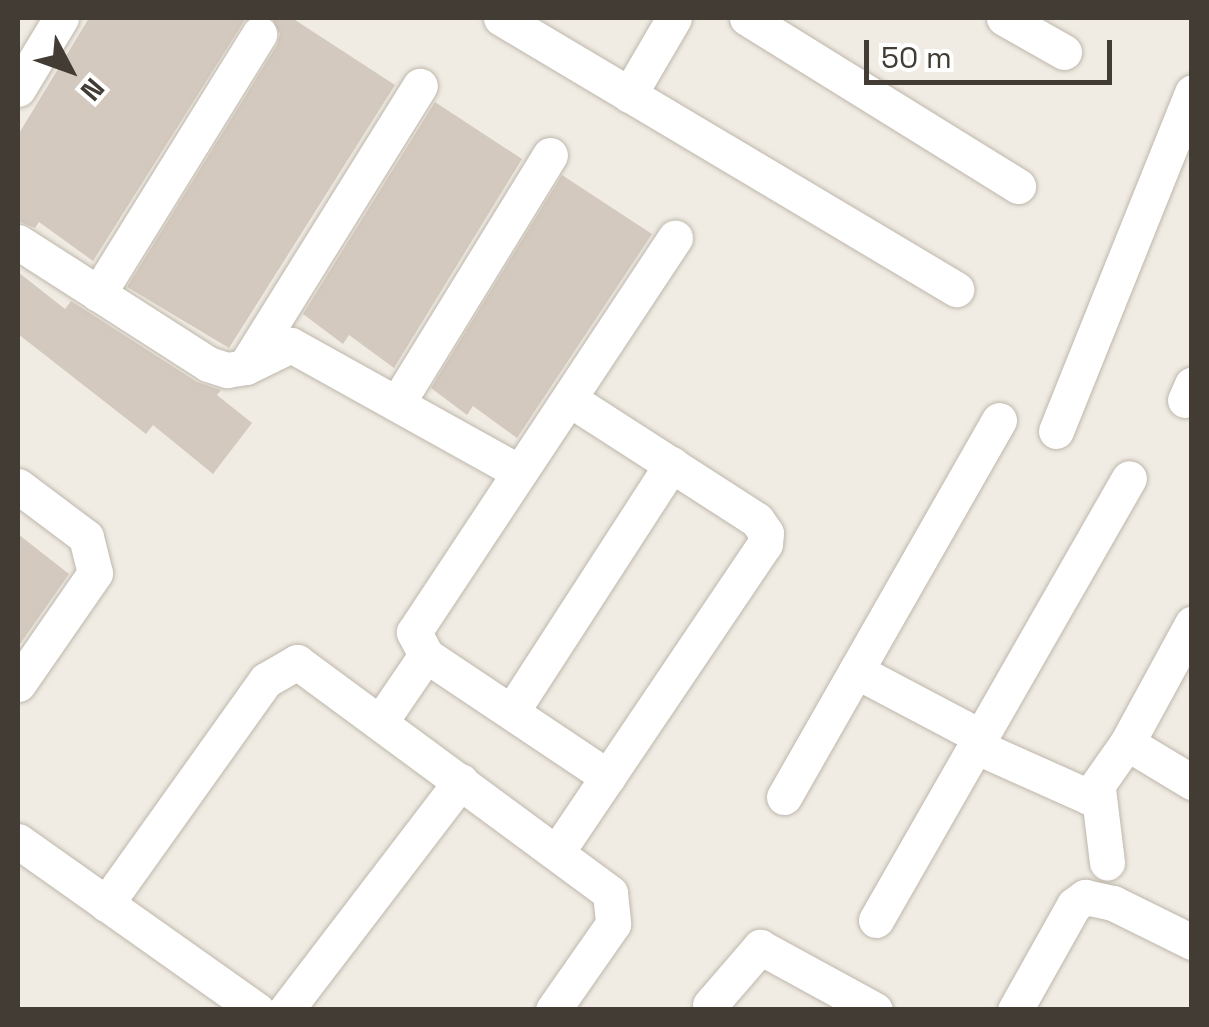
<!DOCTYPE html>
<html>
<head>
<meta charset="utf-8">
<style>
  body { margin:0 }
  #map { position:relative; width:1209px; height:1027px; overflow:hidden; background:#f0ece4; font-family:"Space Grotesk",sans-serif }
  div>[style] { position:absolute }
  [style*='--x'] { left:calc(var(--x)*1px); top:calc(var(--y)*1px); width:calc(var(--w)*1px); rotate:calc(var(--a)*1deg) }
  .building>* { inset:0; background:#d4c9be }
  .roads { filter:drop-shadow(0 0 2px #beb6ab) drop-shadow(0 0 2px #beb6ab) }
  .street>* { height:35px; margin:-17.5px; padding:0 17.5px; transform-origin:17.5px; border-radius:17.5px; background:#fff }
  span { translate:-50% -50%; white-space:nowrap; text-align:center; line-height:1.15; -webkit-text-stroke:8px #fff; paint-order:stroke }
  .frame { position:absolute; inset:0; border:20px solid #423c35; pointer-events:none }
  .north { position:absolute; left:20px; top:20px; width:100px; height:100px; -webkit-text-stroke:8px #fff; paint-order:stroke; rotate:131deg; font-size:28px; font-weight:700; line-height:40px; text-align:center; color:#423c35 }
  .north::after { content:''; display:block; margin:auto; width:35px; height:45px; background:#423c35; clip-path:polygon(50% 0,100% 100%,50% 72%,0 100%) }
  .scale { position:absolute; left:864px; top:40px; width:248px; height:45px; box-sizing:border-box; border:5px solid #423c35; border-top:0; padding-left:12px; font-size:30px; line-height:35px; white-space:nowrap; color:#423c35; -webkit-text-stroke:8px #fff; paint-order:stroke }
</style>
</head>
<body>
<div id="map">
  <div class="building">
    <i style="clip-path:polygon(89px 18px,246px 18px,93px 261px,39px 222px,35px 228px,18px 221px,18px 135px)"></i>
    <i style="clip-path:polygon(272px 18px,292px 18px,395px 85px,229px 348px,127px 287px,277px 45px,280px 34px)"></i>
    <i style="clip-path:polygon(435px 102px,522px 159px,394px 368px,349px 335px,343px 344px,303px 314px)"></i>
    <i style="clip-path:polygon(562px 175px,652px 234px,517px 438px,473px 406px,467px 415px,431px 388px)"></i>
    <i style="clip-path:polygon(18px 272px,65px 309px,71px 301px,197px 382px,221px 390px,217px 395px,252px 423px,213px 474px,153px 425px,146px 434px,18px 334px)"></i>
    <i style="clip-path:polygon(18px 534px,69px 574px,18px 647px)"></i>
  </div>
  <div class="roads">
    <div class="street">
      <i style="--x:501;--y:18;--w:530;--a:30.78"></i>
      <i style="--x:747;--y:18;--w:319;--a:31.8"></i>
      <i style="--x:1004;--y:18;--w:69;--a:29.5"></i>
      <i style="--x:18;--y:89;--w:83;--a:-58.8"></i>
      <i style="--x:629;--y:95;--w:89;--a:-59.7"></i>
      <i style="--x:18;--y:242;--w:226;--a:32.7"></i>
      <i style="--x:208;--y:364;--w:20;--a:18"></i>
      <i style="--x:227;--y:370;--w:19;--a:-9"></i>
      <i style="--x:246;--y:367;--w:50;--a:-26.1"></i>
      <i style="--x:291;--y:345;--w:257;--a:29.1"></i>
      <i style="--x:98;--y:294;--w:306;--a:-58.2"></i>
      <i style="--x:246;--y:365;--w:329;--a:-58.1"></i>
      <i style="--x:1185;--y:400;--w:17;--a:-66"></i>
      <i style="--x:398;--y:402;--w:290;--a:-58.4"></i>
      <i style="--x:1056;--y:431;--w:365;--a:-68.1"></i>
      <i style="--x:18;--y:486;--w:85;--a:36.9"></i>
      <i style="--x:86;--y:537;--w:37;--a:76"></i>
      <i style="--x:95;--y:573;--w:135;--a:124.7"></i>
      <i style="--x:856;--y:671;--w:141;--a:27.8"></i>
      <i style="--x:512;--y:711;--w:294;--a:-57.1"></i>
      <i style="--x:381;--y:721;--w:80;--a:-55.7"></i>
      <i style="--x:1127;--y:743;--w:76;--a:31"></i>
      <i style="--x:975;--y:746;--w:125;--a:24.1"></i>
      <i style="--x:1089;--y:797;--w:66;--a:-54.9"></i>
      <i style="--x:1127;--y:743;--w:136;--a:-61.4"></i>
      <i style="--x:608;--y:777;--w:219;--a:-146.2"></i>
      <i style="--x:426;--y:655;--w:26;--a:-118"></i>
      <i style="--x:414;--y:632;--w:473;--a:-56.5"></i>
      <i style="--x:1098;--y:789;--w:74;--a:83"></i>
      <i style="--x:784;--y:797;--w:434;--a:-60.3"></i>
      <i style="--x:18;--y:841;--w:293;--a:35.3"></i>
      <i style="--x:557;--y:852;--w:372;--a:-56"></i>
      <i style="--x:765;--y:544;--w:11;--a:-85"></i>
      <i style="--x:766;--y:533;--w:16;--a:-125"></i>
      <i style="--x:757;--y:520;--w:221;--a:-147.2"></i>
      <i style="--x:106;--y:904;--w:275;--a:-54.5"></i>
      <i style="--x:266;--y:680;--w:36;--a:-30"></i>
      <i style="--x:297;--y:662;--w:389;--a:36.4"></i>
      <i style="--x:610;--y:893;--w:31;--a:84"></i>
      <i style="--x:613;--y:924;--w:105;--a:124.9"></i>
      <i style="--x:876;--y:920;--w:509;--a:-60.21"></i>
      <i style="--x:710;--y:1005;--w:77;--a:-49.2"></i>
      <i style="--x:760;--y:947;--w:131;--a:28.7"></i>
      <i style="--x:286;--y:1010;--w:288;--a:-52.6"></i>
      <i style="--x:1015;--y:1010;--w:120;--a:-60.7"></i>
      <i style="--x:1074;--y:905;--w:14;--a:-36"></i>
      <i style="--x:1085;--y:897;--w:29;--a:12"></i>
      <i style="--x:1113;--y:903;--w:88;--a:26.3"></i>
    </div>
  </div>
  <div class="frame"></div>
  <div class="north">N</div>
  <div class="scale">50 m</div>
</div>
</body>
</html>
